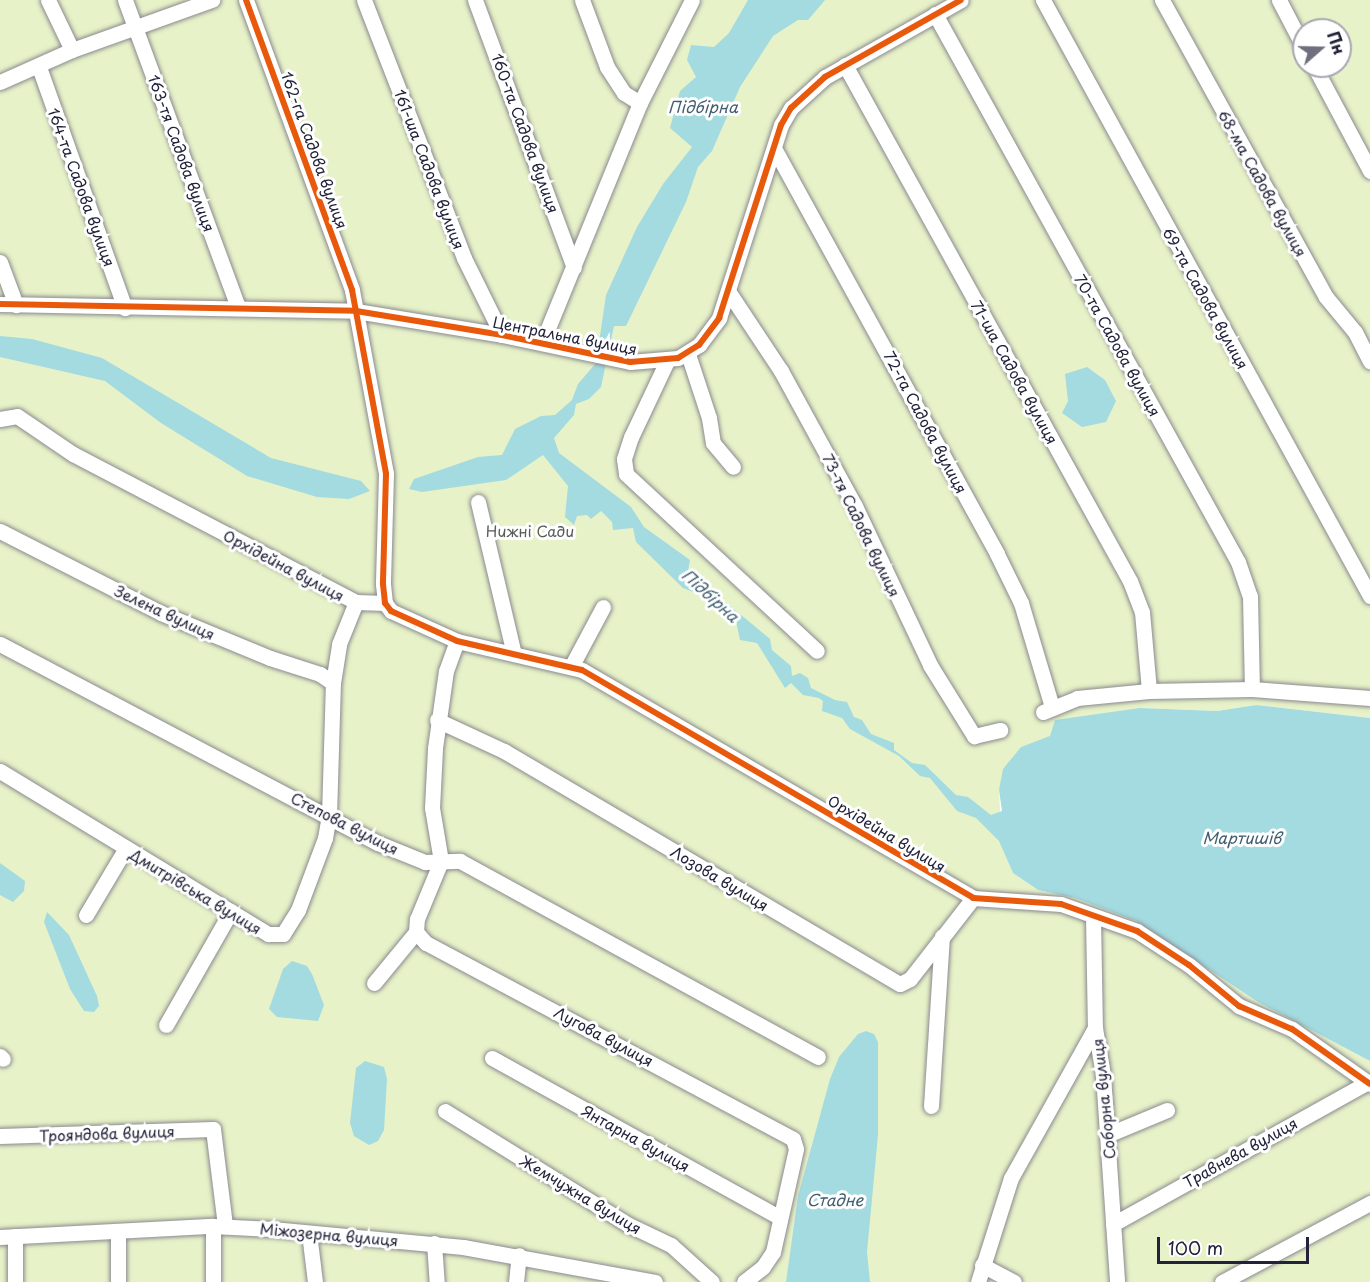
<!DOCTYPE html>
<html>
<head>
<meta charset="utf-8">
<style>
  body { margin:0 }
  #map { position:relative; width:1370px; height:1282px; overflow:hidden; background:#fff; font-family:"Playpen Sans",sans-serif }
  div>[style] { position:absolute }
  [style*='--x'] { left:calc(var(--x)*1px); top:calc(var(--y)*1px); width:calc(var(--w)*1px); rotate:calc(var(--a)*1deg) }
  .green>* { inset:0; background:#e7f2c8 }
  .water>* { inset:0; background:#a3dbe0 }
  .roads { filter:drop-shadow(0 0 2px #8a8a8f) drop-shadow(0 0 2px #8a8a8f) }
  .minor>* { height:15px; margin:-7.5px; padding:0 7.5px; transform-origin:7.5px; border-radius:7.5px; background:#fff }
  .cycleway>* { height:6px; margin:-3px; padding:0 3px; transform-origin:3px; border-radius:3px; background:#e8590c }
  span { translate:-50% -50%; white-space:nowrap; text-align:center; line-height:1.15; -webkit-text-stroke:6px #fff; paint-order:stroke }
  .street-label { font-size:15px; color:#22223b }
  .park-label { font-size:15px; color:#575d58 }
  .water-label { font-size:16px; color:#415e70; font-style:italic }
  .north { position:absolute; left:1292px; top:18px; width:60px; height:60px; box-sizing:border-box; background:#fff; border:2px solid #a7a7b1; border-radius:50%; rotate:70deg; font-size:16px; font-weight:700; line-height:24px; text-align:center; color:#22223b }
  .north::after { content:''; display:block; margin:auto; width:21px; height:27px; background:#6f6f80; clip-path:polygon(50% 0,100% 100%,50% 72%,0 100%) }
  .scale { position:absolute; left:1157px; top:1237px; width:152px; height:27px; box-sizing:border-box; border:3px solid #22223b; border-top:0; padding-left:8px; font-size:18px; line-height:21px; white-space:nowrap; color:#22223b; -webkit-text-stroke:4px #fff; paint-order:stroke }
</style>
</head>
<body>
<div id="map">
  <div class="green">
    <i style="clip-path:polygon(evenodd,0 0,1370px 0,1370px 718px,1256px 705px,1217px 711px,1140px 708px,1021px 747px,999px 790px,1002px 847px,1013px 873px,1038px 890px,1075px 898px,1136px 921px,1258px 1002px,1370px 1061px,1370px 1282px,0 1282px,0 0,1304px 30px,1340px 30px,1340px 66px,1304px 66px,1304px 30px)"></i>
  </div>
  <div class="water">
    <i style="clip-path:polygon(748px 0,825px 0,808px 20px,798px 20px,773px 36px,740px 87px,712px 151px,698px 167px,686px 202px,626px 326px,614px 326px,601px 387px,589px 399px,576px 404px,574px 415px,554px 438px,559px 453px,631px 507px,644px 527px,690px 560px,688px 571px,770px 639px,772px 650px,791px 666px,792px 676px,800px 673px,808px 678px,811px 688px,835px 700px,847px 702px,854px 717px,862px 720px,871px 734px,894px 743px,894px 750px,912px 763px,925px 765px,956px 795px,968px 797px,991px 815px,1002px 811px,999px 790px,1003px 769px,1021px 747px,1050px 736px,1055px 720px,1140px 708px,1217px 711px,1256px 705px,1370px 718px,1370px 1061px,1258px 1002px,1136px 921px,1075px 898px,1038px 890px,1013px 873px,999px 841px,976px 818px,957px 811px,930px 778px,920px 776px,899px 756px,850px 729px,842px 718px,822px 711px,823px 701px,819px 698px,803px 695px,791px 683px,785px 688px,757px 643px,740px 640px,736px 621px,706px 597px,683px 588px,636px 542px,633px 528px,613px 530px,612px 522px,601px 511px,591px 519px,587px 515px,577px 516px,574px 525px,565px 517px,568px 486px,543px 455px,506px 480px,422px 492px,409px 489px,414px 479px,478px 457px,502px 455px,515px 429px,541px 416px,555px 415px,572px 400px,578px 384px,596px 363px,606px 295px,637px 227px,663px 184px,692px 147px,670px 128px,680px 91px,696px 77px,687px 60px,691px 45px,714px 47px,729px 33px)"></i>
    <i style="clip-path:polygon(0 336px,32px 339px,102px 358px,271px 458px,361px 481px,370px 491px,349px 499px,317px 497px,247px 476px,161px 423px,105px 381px,0 357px)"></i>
    <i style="clip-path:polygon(1087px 367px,1105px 380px,1116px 401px,1106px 422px,1082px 427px,1062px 413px,1068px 401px,1065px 374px)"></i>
    <i style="clip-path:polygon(0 863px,25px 881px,24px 891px,13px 902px,0 895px)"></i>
    <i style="clip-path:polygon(47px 912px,69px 935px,97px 996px,99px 1006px,94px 1012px,84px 1011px,70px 989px,44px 922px)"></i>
    <i style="clip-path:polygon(292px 961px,307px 966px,312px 974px,324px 1005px,318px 1021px,277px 1017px,269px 1009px,283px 969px)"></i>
    <i style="clip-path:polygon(866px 1031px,874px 1034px,878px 1042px,878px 1135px,867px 1252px,870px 1282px,786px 1282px,798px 1196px,830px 1079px,839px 1057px,858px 1034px)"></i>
    <i style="clip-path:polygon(365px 1061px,384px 1067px,387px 1079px,384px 1130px,378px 1141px,369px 1145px,354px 1136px,350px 1123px,356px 1068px)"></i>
  </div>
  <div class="roads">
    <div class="minor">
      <i style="--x:48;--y:0;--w:55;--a:64.4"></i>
      <i style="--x:125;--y:0;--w:327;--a:69.8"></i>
      <i style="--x:246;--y:0;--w:309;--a:69.9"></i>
      <i style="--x:352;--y:290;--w:187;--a:79.5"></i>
      <i style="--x:386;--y:474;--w:110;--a:91.6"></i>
      <i style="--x:383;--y:584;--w:19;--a:84"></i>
      <i style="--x:385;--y:603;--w:10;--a:53"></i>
      <i style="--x:391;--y:611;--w:72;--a:24.4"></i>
      <i style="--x:457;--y:641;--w:128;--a:13.1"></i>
      <i style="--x:582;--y:670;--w:453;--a:30.2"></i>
      <i style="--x:973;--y:898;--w:88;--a:3.9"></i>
      <i style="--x:1061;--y:904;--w:81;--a:19.6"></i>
      <i style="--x:1137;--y:931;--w:62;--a:33.2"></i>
      <i style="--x:1189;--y:965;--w:65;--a:39.4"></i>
      <i style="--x:1239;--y:1006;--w:58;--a:23.5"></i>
      <i style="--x:1292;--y:1029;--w:95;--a:35.2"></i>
      <i style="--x:364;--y:0;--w:277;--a:68.8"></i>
      <i style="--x:464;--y:258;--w:86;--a:63.7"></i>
      <i style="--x:475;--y:0;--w:285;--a:69.7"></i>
      <i style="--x:582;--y:0;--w:72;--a:69.5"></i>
      <i style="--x:607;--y:67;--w:31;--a:57"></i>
      <i style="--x:624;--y:93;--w:19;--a:32"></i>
      <i style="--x:1043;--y:0;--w:680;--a:61.25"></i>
      <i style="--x:1162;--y:0;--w:339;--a:61.1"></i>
      <i style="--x:1326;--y:297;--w:45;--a:50.4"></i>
      <i style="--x:1355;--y:332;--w:33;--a:63"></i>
      <i style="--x:1279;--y:0;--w:54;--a:62.5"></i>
      <i style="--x:935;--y:14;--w:626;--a:61.06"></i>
      <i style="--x:1238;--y:562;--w:36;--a:71"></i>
      <i style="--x:1250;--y:596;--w:93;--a:88.8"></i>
      <i style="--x:845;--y:65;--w:589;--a:61.09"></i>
      <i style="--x:1130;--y:581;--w:33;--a:69"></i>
      <i style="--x:1142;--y:612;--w:79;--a:84.9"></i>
      <i style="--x:1314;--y:66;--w:119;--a:61.9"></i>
      <i style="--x:39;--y:67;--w:256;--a:70.4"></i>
      <i style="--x:0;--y:82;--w:79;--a:-24"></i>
      <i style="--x:72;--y:50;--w:149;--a:-19.7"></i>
      <i style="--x:774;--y:148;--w:463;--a:61.2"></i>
      <i style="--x:997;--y:554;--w:55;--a:63.9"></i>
      <i style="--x:1021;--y:603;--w:109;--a:73.4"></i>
      <i style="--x:0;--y:262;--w:46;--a:69.6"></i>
      <i style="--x:730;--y:294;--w:92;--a:56.5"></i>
      <i style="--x:781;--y:371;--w:154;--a:61.3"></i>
      <i style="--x:855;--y:506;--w:176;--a:64.7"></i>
      <i style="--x:930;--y:665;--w:84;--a:58.2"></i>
      <i style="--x:974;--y:736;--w:27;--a:-13"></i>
      <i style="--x:0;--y:304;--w:356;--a:1.1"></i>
      <i style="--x:356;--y:311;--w:148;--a:9.3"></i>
      <i style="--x:502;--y:335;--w:131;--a:11.9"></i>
      <i style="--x:630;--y:362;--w:48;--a:-4.8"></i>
      <i style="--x:678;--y:358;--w:25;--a:-32"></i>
      <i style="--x:699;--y:345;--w:34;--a:-53"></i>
      <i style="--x:719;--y:318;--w:203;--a:-72.2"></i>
      <i style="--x:781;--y:125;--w:20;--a:-60"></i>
      <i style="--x:791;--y:108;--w:46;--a:-42.4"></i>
      <i style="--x:825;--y:77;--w:156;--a:-29.5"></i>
      <i style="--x:542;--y:343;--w:259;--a:-67.8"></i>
      <i style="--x:640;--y:103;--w:115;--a:-63.2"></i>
      <i style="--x:688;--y:354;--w:67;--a:71.8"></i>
      <i style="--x:709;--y:418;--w:25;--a:81"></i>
      <i style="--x:713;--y:443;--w:31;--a:50"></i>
      <i style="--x:667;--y:361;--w:84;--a:115.3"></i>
      <i style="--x:631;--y:437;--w:23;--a:108"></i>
      <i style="--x:624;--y:459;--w:15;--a:82"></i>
      <i style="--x:626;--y:474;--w:260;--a:42.8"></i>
      <i style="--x:0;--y:419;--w:17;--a:-10"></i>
      <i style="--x:17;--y:416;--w:68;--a:34.2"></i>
      <i style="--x:73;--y:454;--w:319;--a:27.6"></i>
      <i style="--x:356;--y:602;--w:29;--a:2"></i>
      <i style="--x:478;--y:502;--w:156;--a:76.7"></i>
      <i style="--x:0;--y:531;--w:181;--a:27"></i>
      <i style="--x:161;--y:613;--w:118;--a:22.4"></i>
      <i style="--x:270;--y:658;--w:52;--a:17.7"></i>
      <i style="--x:320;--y:674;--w:16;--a:35"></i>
      <i style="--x:0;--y:644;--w:427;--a:27.8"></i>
      <i style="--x:378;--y:843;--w:51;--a:22"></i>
      <i style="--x:425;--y:862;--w:35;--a:-2"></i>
      <i style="--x:460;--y:861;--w:408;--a:28.7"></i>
      <i style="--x:571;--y:667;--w:68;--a:-61.9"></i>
      <i style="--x:1043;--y:712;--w:37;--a:-22"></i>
      <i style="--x:1077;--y:698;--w:72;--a:-5.6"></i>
      <i style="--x:1149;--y:691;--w:103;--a:-1.1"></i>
      <i style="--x:1252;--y:689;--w:118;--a:4.4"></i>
      <i style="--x:437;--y:720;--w:74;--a:24.8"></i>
      <i style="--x:504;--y:751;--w:459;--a:30.5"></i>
      <i style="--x:900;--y:984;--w:11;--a:-27"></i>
      <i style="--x:910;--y:979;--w:103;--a:-52.1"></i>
      <i style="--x:0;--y:771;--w:314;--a:31.3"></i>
      <i style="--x:268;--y:934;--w:15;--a:0"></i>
      <i style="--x:283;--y:934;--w:28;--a:-58"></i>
      <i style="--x:298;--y:910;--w:77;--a:-69.4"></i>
      <i style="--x:325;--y:838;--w:22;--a:-80"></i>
      <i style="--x:329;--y:816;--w:133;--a:-88.3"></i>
      <i style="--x:333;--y:683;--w:39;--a:-81"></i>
      <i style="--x:339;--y:644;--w:45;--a:-68"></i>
      <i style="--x:86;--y:915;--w:78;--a:-59.2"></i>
      <i style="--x:1093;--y:917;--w:111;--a:89"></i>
      <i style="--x:1095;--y:1028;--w:48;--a:80.3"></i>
      <i style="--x:1103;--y:1075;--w:207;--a:86.1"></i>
      <i style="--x:416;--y:932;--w:15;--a:48"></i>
      <i style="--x:426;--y:943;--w:416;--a:28.1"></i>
      <i style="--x:793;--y:1139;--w:10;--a:73"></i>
      <i style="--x:796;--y:1149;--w:106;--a:102.6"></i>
      <i style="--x:773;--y:1252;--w:18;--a:124"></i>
      <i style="--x:763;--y:1267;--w:24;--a:142"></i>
      <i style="--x:374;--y:983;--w:66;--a:-50.5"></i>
      <i style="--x:416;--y:932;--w:13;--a:-86"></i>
      <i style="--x:417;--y:919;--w:63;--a:-67.5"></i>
      <i style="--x:441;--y:861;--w:54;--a:-99.6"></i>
      <i style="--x:432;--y:808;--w:60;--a:-87.1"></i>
      <i style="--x:435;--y:748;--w:78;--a:-81.9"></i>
      <i style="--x:446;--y:671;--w:32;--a:-70"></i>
      <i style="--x:166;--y:1025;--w:131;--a:-60.3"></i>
      <i style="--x:0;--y:1056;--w:4;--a:45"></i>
      <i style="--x:492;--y:1058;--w:328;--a:29"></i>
      <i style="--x:931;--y:1106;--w:170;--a:-86.3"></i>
      <i style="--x:445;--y:1111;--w:216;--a:31.8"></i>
      <i style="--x:629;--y:1225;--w:47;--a:25.5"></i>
      <i style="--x:671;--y:1245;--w:55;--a:42.1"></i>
      <i style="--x:1107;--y:1135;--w:65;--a:-22.6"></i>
      <i style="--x:0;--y:1136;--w:213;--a:-1.9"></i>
      <i style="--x:213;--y:1129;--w:98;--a:82.9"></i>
      <i style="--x:1113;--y:1224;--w:292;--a:-29.1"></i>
      <i style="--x:213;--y:1226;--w:56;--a:90"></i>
      <i style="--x:309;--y:1233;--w:49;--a:83"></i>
      <i style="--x:0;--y:1237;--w:213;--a:-3"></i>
      <i style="--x:213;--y:1226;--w:59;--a:2.9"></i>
      <i style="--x:272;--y:1229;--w:192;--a:5.4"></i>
      <i style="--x:463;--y:1247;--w:195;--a:10.3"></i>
      <i style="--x:434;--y:1243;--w:39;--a:86"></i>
      <i style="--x:982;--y:1265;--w:36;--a:28"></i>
      <i style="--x:15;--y:1282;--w:46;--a:-90"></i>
      <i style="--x:118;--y:1282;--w:49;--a:-90"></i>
      <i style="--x:516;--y:1282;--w:27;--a:-84"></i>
      <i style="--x:978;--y:1282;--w:109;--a:-72.4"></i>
      <i style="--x:1011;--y:1178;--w:172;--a:-60.8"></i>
      <i style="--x:1222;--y:1282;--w:168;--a:-28.1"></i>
    </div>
  </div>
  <div class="cycleway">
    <i style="--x:246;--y:0;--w:309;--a:69.9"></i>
    <i style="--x:352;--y:290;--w:187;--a:79.5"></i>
    <i style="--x:386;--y:474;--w:110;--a:91.6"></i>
    <i style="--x:383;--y:584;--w:19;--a:84"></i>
    <i style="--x:385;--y:603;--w:10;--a:53"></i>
    <i style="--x:391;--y:611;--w:72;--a:24.4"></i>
    <i style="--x:457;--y:641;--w:128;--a:13.1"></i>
    <i style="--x:582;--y:670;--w:453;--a:30.2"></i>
    <i style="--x:973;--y:898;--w:88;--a:3.9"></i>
    <i style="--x:1061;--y:904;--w:81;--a:19.6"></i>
    <i style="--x:1137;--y:931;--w:62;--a:33.2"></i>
    <i style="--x:1189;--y:965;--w:65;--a:39.4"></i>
    <i style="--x:1239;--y:1006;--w:58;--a:23.5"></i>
    <i style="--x:1292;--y:1029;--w:95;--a:35.2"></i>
    <i style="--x:0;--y:304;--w:356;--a:1.1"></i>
    <i style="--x:356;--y:311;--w:148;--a:9.3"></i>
    <i style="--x:502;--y:335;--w:131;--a:11.9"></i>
    <i style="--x:630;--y:362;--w:48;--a:-4.8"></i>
    <i style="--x:678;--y:358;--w:25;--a:-32"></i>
    <i style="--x:699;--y:345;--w:34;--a:-53"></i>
    <i style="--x:719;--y:318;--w:203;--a:-72.2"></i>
    <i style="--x:781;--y:125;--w:20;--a:-60"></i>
    <i style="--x:791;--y:108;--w:46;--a:-42.4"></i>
    <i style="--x:825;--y:77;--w:156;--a:-29.5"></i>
  </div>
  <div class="street-label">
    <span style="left:526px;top:133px;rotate:70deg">160-та Садова вулиця</span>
    <span style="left:315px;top:150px;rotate:70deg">162-га Садова вулиця</span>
    <span style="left:182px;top:153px;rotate:70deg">163-тя Садова вулиця</span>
    <span style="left:430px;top:169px;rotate:69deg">161-ша Садова вулиця</span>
    <span style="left:1263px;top:183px;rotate:61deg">68-ма Садова вулиця</span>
    <span style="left:82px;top:187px;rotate:70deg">164-та Садова вулиця</span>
    <span style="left:1206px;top:298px;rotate:61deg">69-та Садова вулиця</span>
    <span style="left:565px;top:335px;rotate:11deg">Центральна вулиця</span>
    <span style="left:1118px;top:345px;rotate:61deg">70-та Садова вулиця</span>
    <span style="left:1015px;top:372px;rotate:61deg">71-ша Садова вулиця</span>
    <span style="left:926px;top:422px;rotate:62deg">72-га Садова вулиця</span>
    <span style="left:862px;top:525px;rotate:64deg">73-тя Садова вулиця</span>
    <span style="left:284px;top:565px;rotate:28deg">Орхідейна вулиця</span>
    <span style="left:165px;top:612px;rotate:25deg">Зелена вулиця</span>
    <span style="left:345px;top:823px;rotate:27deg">Степова вулиця</span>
    <span style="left:887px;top:833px;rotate:31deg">Орхідейна вулиця</span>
    <span style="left:720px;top:878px;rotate:31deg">Лозова вулиця</span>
    <span style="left:196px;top:891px;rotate:31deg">Дмитрівська вулиця</span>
    <span style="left:604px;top:1036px;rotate:28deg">Лугова вулиця</span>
    <span style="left:1103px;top:1099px;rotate:-96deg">Соборна вулиця</span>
    <span style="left:107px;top:1133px;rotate:-2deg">Трояндова вулиця</span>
    <span style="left:636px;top:1138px;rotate:29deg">Янтарна вулиця</span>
    <span style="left:1240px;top:1152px;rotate:-29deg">Травнева вулиця</span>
    <span style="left:581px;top:1194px;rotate:31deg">Жемчужна вулиця</span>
    <span style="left:329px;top:1234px;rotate:5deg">Міжозерна вулиця</span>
  </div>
  <div class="park-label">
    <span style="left:530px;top:531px">Нижні Сади</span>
  </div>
  <div class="water-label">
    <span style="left:703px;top:106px">Підбірна</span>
    <span style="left:711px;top:595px;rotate:42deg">Підбірна</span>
    <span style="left:1242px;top:837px">Мартишів</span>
    <span style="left:835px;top:1199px">Стадне</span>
  </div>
  <div class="north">Пн</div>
  <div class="scale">100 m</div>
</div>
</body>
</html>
